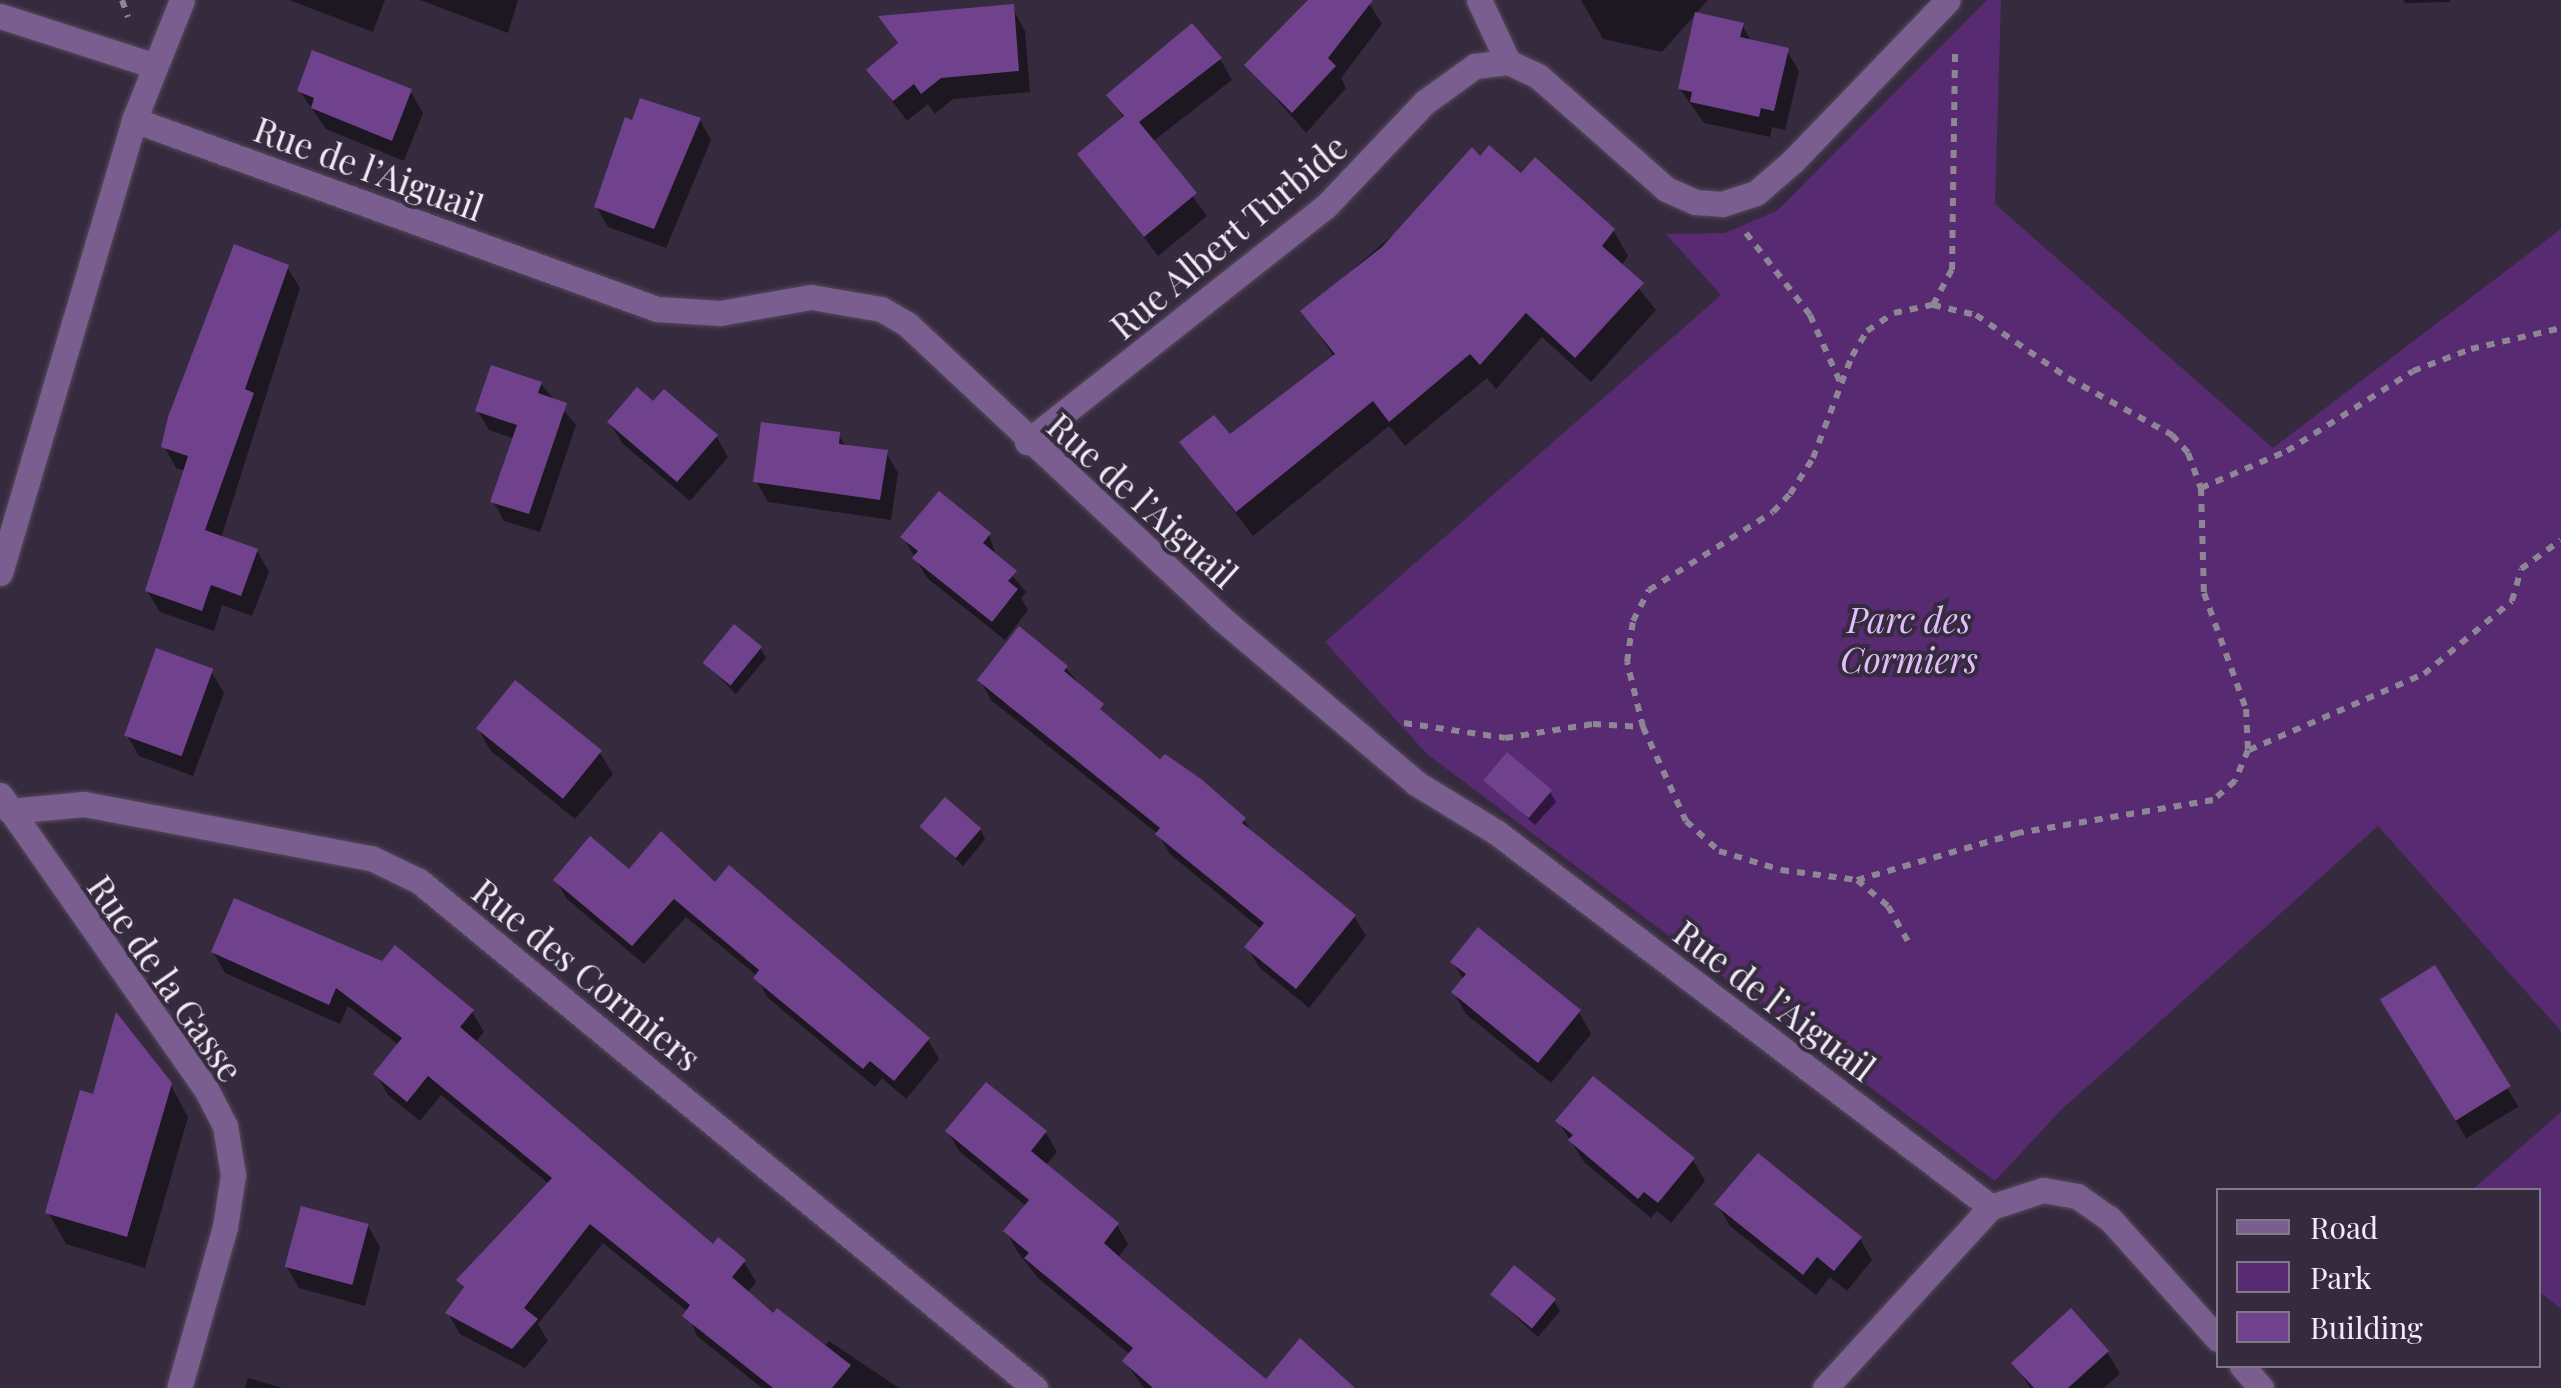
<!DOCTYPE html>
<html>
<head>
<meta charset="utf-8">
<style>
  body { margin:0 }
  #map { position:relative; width:2561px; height:1388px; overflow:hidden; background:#362b3e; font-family:"Playfair Display",serif }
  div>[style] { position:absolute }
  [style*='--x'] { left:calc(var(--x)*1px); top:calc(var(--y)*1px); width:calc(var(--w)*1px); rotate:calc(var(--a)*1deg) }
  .green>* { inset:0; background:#572a72 }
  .shadow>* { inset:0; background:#0007; transform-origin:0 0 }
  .building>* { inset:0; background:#70428e; transform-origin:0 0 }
  .path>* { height:6px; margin-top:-3px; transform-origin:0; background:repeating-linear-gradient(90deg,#8e8595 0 8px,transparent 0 16px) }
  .roads { filter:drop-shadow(0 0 2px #544a5c) drop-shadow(0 0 2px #544a5c) }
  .minor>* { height:25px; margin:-12.5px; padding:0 12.5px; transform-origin:12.5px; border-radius:12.5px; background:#7b5e90 }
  span { translate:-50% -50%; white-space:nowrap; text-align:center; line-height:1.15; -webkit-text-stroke:8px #362b3e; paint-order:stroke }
  .street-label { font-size:35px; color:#f1ebf7 }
  .park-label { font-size:35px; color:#e3befd; font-style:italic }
  .legend { position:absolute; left:2216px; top:1188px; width:325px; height:180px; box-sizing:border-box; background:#362b3e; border:2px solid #817888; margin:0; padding:12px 18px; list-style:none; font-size:30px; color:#f1ebf7 }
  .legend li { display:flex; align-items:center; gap:20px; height:50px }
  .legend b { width:50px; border:2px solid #817888 }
</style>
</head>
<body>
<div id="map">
  <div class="green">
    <i style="clip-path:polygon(1987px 0,2001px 0,1995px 204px,2273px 448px,2561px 229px,2561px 1031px,2378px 826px,2060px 1111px,1995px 1181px,1427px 754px,1325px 642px,1721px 295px,1666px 234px,1725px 233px,1778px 210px)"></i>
    <i style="clip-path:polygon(2561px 1112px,2561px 1309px,2539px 1291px,2538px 1190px,2472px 1190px)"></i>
  </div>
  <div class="shadow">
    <i style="clip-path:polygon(289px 0,385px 0,373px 32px)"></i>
    <i style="clip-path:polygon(420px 0,518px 0,508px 33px)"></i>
    <i style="clip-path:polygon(1311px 0,1367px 0,1382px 24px,1341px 78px,1346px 88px,1306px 133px,1247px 65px)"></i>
    <i style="clip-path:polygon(1581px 0,1708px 0,1662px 52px,1603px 39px)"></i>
    <i style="clip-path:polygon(2403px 0,2450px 0,2450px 2px,2405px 3px)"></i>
    <i style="clip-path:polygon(1013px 9px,1025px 31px,1030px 92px,953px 99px,935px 114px,928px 104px,907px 121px,869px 70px,899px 46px,882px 18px)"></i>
    <i style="clip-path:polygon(1742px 25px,1752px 43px,1787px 51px,1799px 71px,1785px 130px,1772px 127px,1770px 137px,1704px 123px,1680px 89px)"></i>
    <i style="clip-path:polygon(1220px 59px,1232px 80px,1152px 142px,1207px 216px,1158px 256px,1081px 155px,1124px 119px,1109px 95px)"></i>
    <i style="clip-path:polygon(299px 90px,410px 91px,423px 113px,404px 161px,326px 129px)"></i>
    <i style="clip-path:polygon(700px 120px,711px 140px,666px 248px,608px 227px,596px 206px)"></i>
    <i style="clip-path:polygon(1480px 160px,1613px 230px,1628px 256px,1621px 266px,1656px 310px,1591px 382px,1542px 337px,1496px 389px,1487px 378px,1405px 446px,1389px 426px,1253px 536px,1183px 443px,1229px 438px,1335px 358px,1303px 312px)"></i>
    <i style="clip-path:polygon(287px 267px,300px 288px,221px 538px,257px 551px,269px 572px,252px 616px,222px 605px,214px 631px,160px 612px,147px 591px,186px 471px,176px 468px,164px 446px)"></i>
    <i style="clip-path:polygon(541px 384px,576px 425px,540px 532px,504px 521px,493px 501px,515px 439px,489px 430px,477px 410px)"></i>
    <i style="clip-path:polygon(653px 405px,716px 436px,728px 457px,690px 501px,622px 443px,610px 423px)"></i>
    <i style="clip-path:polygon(838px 434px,846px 447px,886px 452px,898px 473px,891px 520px,768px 502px,756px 481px)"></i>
    <i style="clip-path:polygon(989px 535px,997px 558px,1026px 592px,1021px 598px,1028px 610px,1005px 640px,927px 578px,903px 537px)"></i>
    <i style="clip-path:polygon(760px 648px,766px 658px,736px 694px,705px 663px)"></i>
    <i style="clip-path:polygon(1066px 668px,1112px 723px,1244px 820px,1253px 835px,1354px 916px,1366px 936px,1309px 1008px,1259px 967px,1247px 947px,1262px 930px,1170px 854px,1158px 834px,991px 700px,980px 680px)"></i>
    <i style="clip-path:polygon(211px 671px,224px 693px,193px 776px,139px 756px,127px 735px)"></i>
    <i style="clip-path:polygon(478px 728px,600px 753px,613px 774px,575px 819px,490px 750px)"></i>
    <i style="clip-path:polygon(1486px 780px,1550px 792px,1556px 802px,1535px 825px)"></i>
    <i style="clip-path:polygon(923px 827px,980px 829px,985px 839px,963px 866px)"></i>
    <i style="clip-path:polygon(630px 872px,715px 885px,928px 1040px,939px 1059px,906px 1099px,882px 1078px,875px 1087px,767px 997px,757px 976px,686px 917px,644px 964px,567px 899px,556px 880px)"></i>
    <i style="clip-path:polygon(213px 952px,472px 1012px,484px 1032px,475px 1043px,713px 1248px,744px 1262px,756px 1282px,747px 1293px,773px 1316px,824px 1347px,829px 1341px,899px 1388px,762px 1388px,697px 1336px,688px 1312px,603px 1243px,538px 1324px,548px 1341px,525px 1368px,460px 1334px,448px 1313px,465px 1290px,459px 1281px,549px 1184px,441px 1095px,420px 1121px,388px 1095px,376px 1074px,399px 1045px,348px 1006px,340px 1024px,225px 973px)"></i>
    <i style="clip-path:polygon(1453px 962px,1579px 1012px,1591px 1034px,1551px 1083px,1466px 1014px,1454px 993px,1464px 981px)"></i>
    <i style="left:2435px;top:968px;width:162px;height:61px;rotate:59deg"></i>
    <i style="clip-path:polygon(170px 1084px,188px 1117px,145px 1268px,66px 1244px,48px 1212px)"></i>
    <i style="clip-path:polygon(987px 1085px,1046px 1133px,1057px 1152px,1045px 1166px,1117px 1225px,1128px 1244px,1117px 1259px,1266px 1383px,1352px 1388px,1144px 1388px,1125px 1362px,1131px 1355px,1038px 1278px,1017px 1251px,1006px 1231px,1026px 1206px,959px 1151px,948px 1132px)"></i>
    <i style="clip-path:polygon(1558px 1121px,1693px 1160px,1705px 1181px,1671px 1223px,1657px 1211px,1651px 1218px,1584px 1162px)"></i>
    <i style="clip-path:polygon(1717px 1204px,1860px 1239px,1872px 1260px,1847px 1291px,1830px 1277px,1816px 1295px,1730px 1226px)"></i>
    <i style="clip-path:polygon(368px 1226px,380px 1247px,365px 1306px,299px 1288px,287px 1267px)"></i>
    <i style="clip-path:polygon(1492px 1295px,1554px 1301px,1560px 1311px,1538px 1337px)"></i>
    <i style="clip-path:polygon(2107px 1352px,2120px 1374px,2104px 1388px,2030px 1388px,2015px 1363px)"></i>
    <i style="clip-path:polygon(248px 1378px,283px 1388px,245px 1388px)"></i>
  </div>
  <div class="building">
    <i style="clip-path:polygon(1308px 0,1373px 0,1328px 58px,1336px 66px,1292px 113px,1244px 65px)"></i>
    <i style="clip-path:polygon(1014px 4px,1019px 71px,941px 78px,921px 94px,914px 84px,893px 101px,866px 70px,898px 43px,878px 16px)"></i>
    <i style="clip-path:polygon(1695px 12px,1744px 23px,1740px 37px,1789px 48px,1774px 111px,1761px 108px,1759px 117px,1690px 102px,1692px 92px,1678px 89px)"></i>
    <i style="clip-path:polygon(1192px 23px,1222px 58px,1139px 122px,1197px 193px,1144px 237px,1077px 154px,1124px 116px,1106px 95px)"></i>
    <i style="clip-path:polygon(312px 50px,412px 89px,392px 141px,311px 108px,314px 98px,297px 91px)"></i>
    <i style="clip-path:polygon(640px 98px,701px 118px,654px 229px,594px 207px,625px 117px,632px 120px)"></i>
    <i style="clip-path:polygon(1489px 145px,1521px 173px,1535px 157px,1615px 229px,1602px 246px,1644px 283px,1575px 358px,1526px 313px,1480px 365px,1470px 354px,1389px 422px,1373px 401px,1236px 512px,1179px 442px,1214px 415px,1230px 434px,1335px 354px,1300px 311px,1382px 247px,1472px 147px,1480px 156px)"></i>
    <i style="clip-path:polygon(234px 244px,289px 265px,245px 389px,254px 393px,205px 530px,258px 549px,241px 596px,211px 585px,202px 611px,145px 591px,188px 456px,161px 447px,168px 417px)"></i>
    <i style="clip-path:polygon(491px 365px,542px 382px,538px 393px,567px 403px,529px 514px,490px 502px,517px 425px,475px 411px)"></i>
    <i style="clip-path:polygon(637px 387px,653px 401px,664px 389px,718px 435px,677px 482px,607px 422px)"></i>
    <i style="clip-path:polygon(761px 422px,840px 432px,839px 444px,888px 450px,880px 500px,753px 482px)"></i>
    <i style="clip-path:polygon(939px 491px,991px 533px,983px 543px,1017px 571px,1008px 581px,1018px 589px,992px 622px,912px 558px,918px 551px,900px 537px)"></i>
    <i style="left:734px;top:624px;width:36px;height:50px;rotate:39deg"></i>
    <i style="clip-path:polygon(1019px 626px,1068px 666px,1064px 671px,1104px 704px,1100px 709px,1160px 759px,1165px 754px,1201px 779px,1246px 818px,1242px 823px,1356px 915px,1296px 989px,1244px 947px,1264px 923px,1155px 834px,1160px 828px,977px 680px)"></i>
    <i style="left:156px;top:648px;width:61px;height:93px;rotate:20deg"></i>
    <i style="left:515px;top:680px;width:112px;height:62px;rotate:39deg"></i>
    <i style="left:1507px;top:752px;width:59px;height:37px;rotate:40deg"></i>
    <i style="left:945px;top:797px;width:48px;height:39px;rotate:41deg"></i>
    <i style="clip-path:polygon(661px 831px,715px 882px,729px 865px,930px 1038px,894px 1081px,870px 1061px,863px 1069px,753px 978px,759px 970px,674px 899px,632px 946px,553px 880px,590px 836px,629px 869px)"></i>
    <i style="clip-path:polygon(234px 898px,382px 961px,395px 945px,474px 1010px,460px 1027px,713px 1244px,718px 1237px,746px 1260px,732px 1277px,773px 1313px,777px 1308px,851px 1365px,832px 1388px,773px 1388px,682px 1316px,690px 1305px,590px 1224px,524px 1308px,538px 1319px,512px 1349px,445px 1313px,464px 1287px,456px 1280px,552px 1178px,428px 1076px,407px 1102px,373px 1074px,402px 1038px,336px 988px,329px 1005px,211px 952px)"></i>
    <i style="clip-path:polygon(1478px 927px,1581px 1010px,1538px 1063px,1451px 992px,1466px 974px,1450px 962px)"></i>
    <i style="left:2435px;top:965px;width:143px;height:65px;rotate:58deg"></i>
    <i style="clip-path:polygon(116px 1012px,172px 1083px,127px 1237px,45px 1213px,80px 1090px,93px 1094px)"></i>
    <i style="clip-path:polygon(1593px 1076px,1695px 1158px,1658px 1203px,1644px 1192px,1638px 1199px,1568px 1140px,1573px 1135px,1555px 1121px)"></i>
    <i style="clip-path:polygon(986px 1082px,1047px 1131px,1031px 1151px,1119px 1223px,1104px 1243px,1124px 1261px,1266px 1379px,1300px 1338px,1355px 1388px,1153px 1388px,1122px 1361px,1133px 1348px,1024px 1258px,1029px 1253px,1003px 1231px,1029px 1200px,945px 1131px)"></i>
    <i style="clip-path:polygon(1758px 1153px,1862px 1237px,1834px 1271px,1817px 1257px,1803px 1275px,1714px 1204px)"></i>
    <i style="left:301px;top:1206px;width:70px;height:63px;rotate:15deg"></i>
    <i style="left:1514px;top:1265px;width:54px;height:38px;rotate:39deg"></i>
    <i style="clip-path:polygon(2071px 1308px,2109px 1351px,2068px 1388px,2034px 1388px,2011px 1363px)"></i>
  </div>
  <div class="path">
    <i style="--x:122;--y:0;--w:18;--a:71"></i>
    <i style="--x:1746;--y:233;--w:104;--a:52"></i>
    <i style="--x:1810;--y:315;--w:73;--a:65.9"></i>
    <i style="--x:1933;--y:305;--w:40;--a:-62"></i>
    <i style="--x:1952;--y:270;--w:224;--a:-89.2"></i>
    <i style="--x:2201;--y:488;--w:94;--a:-23.3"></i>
    <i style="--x:2287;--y:451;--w:149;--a:-32.4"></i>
    <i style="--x:2413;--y:371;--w:62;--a:-20.8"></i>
    <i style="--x:2471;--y:349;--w:92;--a:-13.1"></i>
    <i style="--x:1404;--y:723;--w:102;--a:8.4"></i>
    <i style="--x:1505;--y:738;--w:89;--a:-9"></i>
    <i style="--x:1593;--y:724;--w:50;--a:3.4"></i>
    <i style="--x:1643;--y:727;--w:103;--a:65.4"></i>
    <i style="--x:1686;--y:821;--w:45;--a:42.3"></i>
    <i style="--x:1719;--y:851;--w:65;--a:17"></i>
    <i style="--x:1781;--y:870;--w:77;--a:7.5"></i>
    <i style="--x:1857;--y:880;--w:40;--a:40"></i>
    <i style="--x:1888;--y:906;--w:45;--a:60.6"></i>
    <i style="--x:1643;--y:727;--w:67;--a:-103.8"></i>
    <i style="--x:1627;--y:662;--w:41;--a:-81.7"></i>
    <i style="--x:1633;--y:621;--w:35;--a:-63"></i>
    <i style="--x:1649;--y:590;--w:146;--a:-32.2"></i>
    <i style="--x:1773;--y:512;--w:25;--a:-47"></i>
    <i style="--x:1790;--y:494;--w:43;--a:-57.4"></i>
    <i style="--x:1813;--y:458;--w:109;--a:-69.1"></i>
    <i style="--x:1852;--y:356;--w:29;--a:-59"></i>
    <i style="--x:1867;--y:331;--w:32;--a:-34"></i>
    <i style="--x:1894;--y:313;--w:40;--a:-12"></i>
    <i style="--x:1933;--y:305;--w:44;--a:13.1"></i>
    <i style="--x:1976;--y:315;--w:112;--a:34.4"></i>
    <i style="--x:2068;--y:378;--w:119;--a:28.7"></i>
    <i style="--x:2172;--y:435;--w:24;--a:48"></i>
    <i style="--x:2188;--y:453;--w:37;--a:70"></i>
    <i style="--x:2201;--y:488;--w:105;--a:88.4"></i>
    <i style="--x:2204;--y:593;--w:123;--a:70.1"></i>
    <i style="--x:2246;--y:709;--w:41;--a:87.2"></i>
    <i style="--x:2248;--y:750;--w:34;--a:113"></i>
    <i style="--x:2235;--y:781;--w:29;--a:139"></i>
    <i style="--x:2213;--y:800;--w:198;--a:170.4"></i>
    <i style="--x:2018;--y:833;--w:168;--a:163.7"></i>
    <i style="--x:2249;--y:750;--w:191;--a:-23.5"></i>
    <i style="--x:2424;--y:674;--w:114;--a:-39.7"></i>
    <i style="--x:2512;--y:601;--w:33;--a:-74"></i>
    <i style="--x:2521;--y:569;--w:49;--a:-35.9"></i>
  </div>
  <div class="roads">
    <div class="minor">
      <i style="--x:1479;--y:0;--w:68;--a:64.9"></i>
      <i style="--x:0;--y:16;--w:161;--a:17.8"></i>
      <i style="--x:134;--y:120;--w:556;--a:19.87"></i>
      <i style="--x:657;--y:309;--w:63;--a:3.6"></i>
      <i style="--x:720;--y:313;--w:92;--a:-10"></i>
      <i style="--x:811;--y:297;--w:71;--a:9.7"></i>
      <i style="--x:881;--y:309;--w:30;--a:30"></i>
      <i style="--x:907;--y:324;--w:430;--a:43.1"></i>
      <i style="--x:1221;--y:618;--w:255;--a:40.2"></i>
      <i style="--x:1416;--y:783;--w:94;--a:31.5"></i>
      <i style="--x:1496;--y:832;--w:621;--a:37.15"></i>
      <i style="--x:1027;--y:442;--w:380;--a:-38.3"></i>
      <i style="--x:1325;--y:207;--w:145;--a:-46.4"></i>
      <i style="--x:1425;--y:102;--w:62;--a:-35.8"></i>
      <i style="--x:1475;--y:66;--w:33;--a:-7"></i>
      <i style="--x:1508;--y:62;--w:33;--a:25"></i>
      <i style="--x:1538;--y:76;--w:171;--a:41.4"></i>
      <i style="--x:1666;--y:189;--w:32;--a:24"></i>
      <i style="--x:1695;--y:202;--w:27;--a:4"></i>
      <i style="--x:1722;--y:204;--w:36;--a:-18"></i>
      <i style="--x:1756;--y:193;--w:49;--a:-40.9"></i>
      <i style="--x:1793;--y:161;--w:223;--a:-46.1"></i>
      <i style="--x:0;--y:573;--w:472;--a:-73.5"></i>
      <i style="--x:134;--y:120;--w:129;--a:-68.2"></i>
      <i style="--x:0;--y:795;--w:359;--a:55"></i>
      <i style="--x:206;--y:1089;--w:42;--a:62.8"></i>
      <i style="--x:225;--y:1126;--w:50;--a:80.7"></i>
      <i style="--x:233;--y:1175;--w:53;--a:98.7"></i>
      <i style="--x:225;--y:1227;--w:167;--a:105.9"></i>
      <i style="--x:10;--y:811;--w:74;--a:-5.4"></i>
      <i style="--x:84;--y:804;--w:292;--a:10.7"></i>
      <i style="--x:371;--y:858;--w:53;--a:25.6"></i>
      <i style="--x:419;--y:881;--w:798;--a:39.46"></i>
      <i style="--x:2242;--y:1366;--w:29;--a:49"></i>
      <i style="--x:1825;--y:1388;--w:246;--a:-47.5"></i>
      <i style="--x:1991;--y:1207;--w:55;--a:-18.1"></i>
      <i style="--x:2043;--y:1190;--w:35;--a:10"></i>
      <i style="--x:2077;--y:1196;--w:39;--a:35"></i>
      <i style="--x:2109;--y:1218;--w:163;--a:48"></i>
    </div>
  </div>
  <div class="street-label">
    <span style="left:369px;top:168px;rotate:20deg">Rue de l’Aiguail</span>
    <span style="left:1228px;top:236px;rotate:-40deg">Rue Albert Turbide</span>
    <span style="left:1143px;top:500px;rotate:42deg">Rue de l’Aiguail</span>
    <span style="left:587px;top:974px;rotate:39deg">Rue des Cormiers</span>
    <span style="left:166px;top:978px;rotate:55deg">Rue de la Gasse</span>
    <span style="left:1775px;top:1000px;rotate:37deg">Rue de l’Aiguail</span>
  </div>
  <div class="park-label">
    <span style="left:1909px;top:639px">Parc des<br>Cormiers</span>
  </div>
  <ul class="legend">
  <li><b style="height:12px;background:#7b5e90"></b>Road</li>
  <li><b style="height:28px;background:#572a72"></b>Park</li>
  <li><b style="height:28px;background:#70428e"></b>Building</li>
  </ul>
</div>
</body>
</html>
